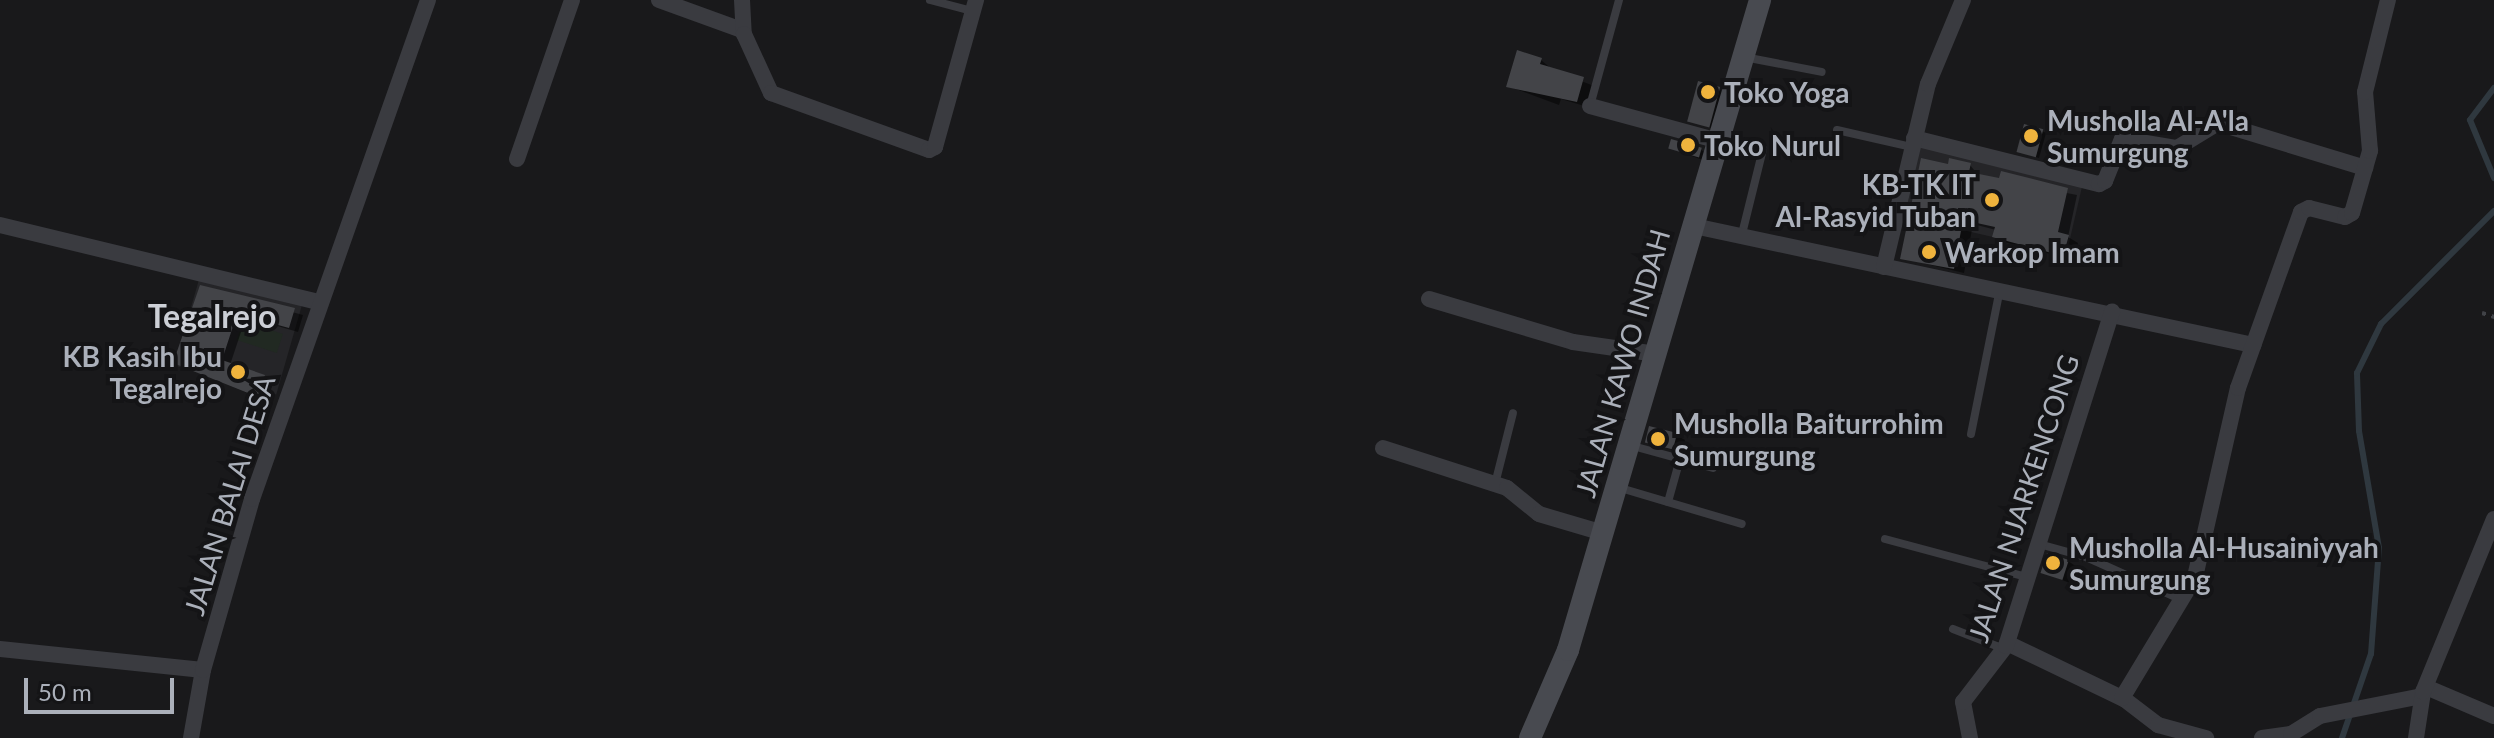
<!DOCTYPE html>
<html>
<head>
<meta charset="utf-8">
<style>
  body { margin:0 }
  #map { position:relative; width:2494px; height:738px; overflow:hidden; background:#19191b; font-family:Lato,sans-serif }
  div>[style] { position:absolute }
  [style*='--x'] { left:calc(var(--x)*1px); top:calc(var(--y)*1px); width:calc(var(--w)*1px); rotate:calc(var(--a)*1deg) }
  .built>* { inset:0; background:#252528; transform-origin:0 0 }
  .green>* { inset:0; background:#212922; transform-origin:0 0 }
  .shadow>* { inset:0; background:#0007 }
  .stream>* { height:6px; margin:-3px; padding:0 3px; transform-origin:3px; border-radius:3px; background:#2f383f }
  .building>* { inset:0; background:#434448; transform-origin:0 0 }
  .path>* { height:4px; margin-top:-2px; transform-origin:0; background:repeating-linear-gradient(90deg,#404247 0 4px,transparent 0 10px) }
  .lane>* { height:8px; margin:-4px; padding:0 4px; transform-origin:4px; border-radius:4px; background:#3a3b40 }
  .street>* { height:16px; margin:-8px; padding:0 8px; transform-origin:8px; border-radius:8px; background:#3a3b40 }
  .secondary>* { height:22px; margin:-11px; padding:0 11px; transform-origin:11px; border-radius:11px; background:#484a50 }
  .dots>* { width:22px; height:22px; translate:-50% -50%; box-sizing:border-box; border:4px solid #141416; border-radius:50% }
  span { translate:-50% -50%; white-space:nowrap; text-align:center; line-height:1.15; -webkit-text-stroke:8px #141416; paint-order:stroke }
  .poi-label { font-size:28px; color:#abb0ba; font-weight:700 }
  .left { translate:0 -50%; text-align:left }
  .right { translate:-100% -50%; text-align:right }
  .street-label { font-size:28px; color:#abb0ba }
  .quarter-label { font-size:32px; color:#cccfd6; font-weight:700 }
  .scale { position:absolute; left:24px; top:678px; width:150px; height:36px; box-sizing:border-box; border:4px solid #abb0ba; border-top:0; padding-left:10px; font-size:24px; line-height:28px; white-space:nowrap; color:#abb0ba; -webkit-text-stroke:6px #141416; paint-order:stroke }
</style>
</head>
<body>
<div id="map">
  <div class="built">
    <i style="left:1919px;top:146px;width:168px;height:72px;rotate:13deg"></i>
    <i style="left:200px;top:276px;width:106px;height:93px;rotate:16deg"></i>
  </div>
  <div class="green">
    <i style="left:243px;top:321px;width:42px;height:20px;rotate:18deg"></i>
  </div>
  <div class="shadow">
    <i style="clip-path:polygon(1541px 60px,1554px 71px,1597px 87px,1591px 108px,1561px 99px,1559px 105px,1508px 86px)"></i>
    <i style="clip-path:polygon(1719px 89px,1728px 94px,1717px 130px,1688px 120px)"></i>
    <i style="clip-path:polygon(2042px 131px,2046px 133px,2039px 158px,2023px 153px)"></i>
    <i style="clip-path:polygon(1670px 148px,1701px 150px,1710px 155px,1708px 162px)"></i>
    <i style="clip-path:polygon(1970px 165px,1979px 176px,2077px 195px,2068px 237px,2078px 243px,2074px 260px,2004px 242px,1994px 236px,1996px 230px,1973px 224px,1964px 273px,1902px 258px,1949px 166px)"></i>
    <i style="clip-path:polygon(201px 287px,303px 315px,298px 332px,246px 317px,230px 365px,273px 382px,267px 401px,184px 367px)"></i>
    <i style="clip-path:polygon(1676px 435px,1685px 440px,1681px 453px,1646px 441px)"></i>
    <i style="clip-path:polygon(2068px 561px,2077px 567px,2072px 584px,2043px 572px)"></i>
  </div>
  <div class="stream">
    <i style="--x:2494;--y:88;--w:40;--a:127"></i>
    <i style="--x:2470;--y:120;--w:63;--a:67.5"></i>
    <i style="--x:2342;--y:738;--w:89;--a:-71"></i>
    <i style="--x:2371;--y:654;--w:106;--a:-85.7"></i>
    <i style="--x:2379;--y:548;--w:119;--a:-99.7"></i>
    <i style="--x:2359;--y:431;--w:58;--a:-92"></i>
    <i style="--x:2357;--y:373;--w:55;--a:-63.9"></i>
    <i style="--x:2381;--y:324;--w:160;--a:-45"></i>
  </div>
  <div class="building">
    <i style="clip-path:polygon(1517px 50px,1542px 58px,1540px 64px,1584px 77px,1577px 102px,1506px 87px)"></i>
    <i style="left:1698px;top:81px;width:23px;height:42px;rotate:15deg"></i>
    <i style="left:2024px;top:124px;width:20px;height:29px;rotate:15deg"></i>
    <i style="left:1671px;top:139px;width:32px;height:10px;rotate:16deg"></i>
    <i style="clip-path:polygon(1921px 158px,1948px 164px,1949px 158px,1971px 163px,1969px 172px,1999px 178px,2001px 171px,2068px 188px,2058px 232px,2069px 235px,2063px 256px,1992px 237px,1995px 227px,1963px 220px,1954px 269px,1900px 259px)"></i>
    <i style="clip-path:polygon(200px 285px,295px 308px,289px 328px,237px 314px,222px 360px,265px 375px,258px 397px,173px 363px)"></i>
    <i style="left:1649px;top:426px;width:29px;height:17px;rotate:14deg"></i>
    <i style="left:2047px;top:553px;width:23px;height:21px;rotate:18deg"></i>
  </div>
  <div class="path">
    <i style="--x:2482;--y:313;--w:13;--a:18"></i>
  </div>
  <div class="lane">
    <i style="--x:930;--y:0;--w:43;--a:14.7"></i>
    <i style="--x:1744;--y:57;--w:79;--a:10.9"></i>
    <i style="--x:1590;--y:106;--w:110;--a:-74.7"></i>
    <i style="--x:1837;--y:130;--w:77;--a:12.8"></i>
    <i style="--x:1741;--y:238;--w:92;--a:-76.1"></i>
    <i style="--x:1971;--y:434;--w:148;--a:-78.7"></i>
    <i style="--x:1629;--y:445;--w:87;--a:15.3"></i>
    <i style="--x:1495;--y:484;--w:73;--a:-75.8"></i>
    <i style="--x:1617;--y:487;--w:130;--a:16.5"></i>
    <i style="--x:1668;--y:502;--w:45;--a:-74.4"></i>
    <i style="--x:1885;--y:539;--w:147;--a:15"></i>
    <i style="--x:2039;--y:544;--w:49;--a:15.5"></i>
    <i style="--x:2086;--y:557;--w:103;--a:24.1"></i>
    <i style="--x:1953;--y:629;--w:55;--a:21.4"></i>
  </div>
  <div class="street">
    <i style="--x:659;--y:0;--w:88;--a:19.9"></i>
    <i style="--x:742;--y:0;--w:34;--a:87"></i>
    <i style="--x:744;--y:34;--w:65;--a:65.4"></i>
    <i style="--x:771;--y:93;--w:168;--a:19.8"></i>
    <i style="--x:929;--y:150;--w:7;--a:-27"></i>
    <i style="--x:935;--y:147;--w:153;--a:-74.4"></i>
    <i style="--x:1590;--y:106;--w:134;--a:15.2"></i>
    <i style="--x:1914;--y:138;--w:191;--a:14"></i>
    <i style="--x:2099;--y:184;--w:7;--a:-27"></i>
    <i style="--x:2105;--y:181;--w:45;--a:-68"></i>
    <i style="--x:2122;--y:139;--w:56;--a:9.3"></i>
    <i style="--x:2177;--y:148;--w:48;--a:-31.4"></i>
    <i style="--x:2218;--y:123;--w:154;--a:17"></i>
    <i style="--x:517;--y:159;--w:168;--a:-70.9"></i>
    <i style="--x:0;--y:225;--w:327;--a:13.6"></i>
    <i style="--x:1694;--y:226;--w:572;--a:12.02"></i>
    <i style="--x:1884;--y:267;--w:188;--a:-76.5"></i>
    <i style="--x:1928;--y:84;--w:91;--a:-67.4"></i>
    <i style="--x:1429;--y:299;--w:150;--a:16.6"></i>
    <i style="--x:1573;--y:342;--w:84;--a:8.2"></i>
    <i style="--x:1383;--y:448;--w:130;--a:17.9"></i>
    <i style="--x:1507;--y:488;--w:41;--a:39.1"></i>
    <i style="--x:1539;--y:514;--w:67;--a:16.5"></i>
    <i style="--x:2007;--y:643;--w:130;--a:25.6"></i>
    <i style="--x:2124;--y:699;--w:43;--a:37.4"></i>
    <i style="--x:2158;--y:725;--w:50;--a:15.2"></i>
    <i style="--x:0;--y:649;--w:204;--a:5.9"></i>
    <i style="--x:2426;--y:687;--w:74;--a:23.1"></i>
    <i style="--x:2122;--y:698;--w:141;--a:-58.9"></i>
    <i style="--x:2195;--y:577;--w:194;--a:-77.2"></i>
    <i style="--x:2238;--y:388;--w:187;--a:-70.3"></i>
    <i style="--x:2301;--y:212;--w:9;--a:-27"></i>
    <i style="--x:2309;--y:208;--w:37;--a:14"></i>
    <i style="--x:2345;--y:217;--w:8;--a:-30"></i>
    <i style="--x:2352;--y:213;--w:65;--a:-73.8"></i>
    <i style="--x:2370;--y:151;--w:59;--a:-94.8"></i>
    <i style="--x:2365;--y:92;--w:95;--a:-76"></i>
    <i style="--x:191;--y:738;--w:69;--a:-80"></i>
    <i style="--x:203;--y:670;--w:178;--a:-74"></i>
    <i style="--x:252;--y:499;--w:529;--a:-70.57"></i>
    <i style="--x:1970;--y:738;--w:37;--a:-101"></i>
    <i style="--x:1963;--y:702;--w:71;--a:-52.5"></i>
    <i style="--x:2006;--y:646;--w:351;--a:-72.4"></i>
    <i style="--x:2262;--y:738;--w:29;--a:-8"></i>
    <i style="--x:2291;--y:734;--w:34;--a:-32"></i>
    <i style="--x:2320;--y:716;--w:104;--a:-11.1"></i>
    <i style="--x:2416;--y:738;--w:47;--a:-81.3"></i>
    <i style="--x:2423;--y:692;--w:187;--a:-67.7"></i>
  </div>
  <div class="secondary">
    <i style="--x:1530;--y:738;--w:96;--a:-66.6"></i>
    <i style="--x:1568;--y:650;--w:678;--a:-73.54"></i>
  </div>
  <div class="dots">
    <i style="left:1708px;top:92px;background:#efb33d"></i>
    <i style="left:2031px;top:136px;background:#efb33d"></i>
    <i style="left:1688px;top:145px;background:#efb33d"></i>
    <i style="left:1992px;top:200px;background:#efb33d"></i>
    <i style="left:1929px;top:252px;background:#efb33d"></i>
    <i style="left:238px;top:372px;background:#efb33d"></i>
    <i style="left:1658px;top:439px;background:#efb33d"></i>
    <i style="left:2053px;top:563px;background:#efb33d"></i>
  </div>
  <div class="poi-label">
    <span class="left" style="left:1724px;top:92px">Toko Yoga</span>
    <span class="left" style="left:2047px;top:136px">Musholla Al-A'la<br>Sumurgung</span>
    <span class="left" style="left:1704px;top:145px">Toko Nurul</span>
    <span class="right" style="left:1976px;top:200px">KB-TK IT<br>Al-Rasyid Tuban</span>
    <span class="left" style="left:1945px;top:252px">Warkop Imam</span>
    <span class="right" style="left:222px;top:372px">KB Kasih Ibu<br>Tegalrejo</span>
    <span class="left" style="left:1674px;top:439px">Musholla Baiturrohim<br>Sumurgung</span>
    <span class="left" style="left:2069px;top:563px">Musholla Al-Husainiyyah<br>Sumurgung</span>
  </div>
  <div class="street-label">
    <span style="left:1622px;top:363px;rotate:-74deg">JALAN KAWO INDAH</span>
    <span style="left:229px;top:495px;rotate:-73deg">JALAN BALAI DESA</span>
    <span style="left:2023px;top:498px;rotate:-72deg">JALAN NJARKENCONG</span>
  </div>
  <div class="quarter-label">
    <span style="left:212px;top:316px">Tegalrejo</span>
  </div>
  <div class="scale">50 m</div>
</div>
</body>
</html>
